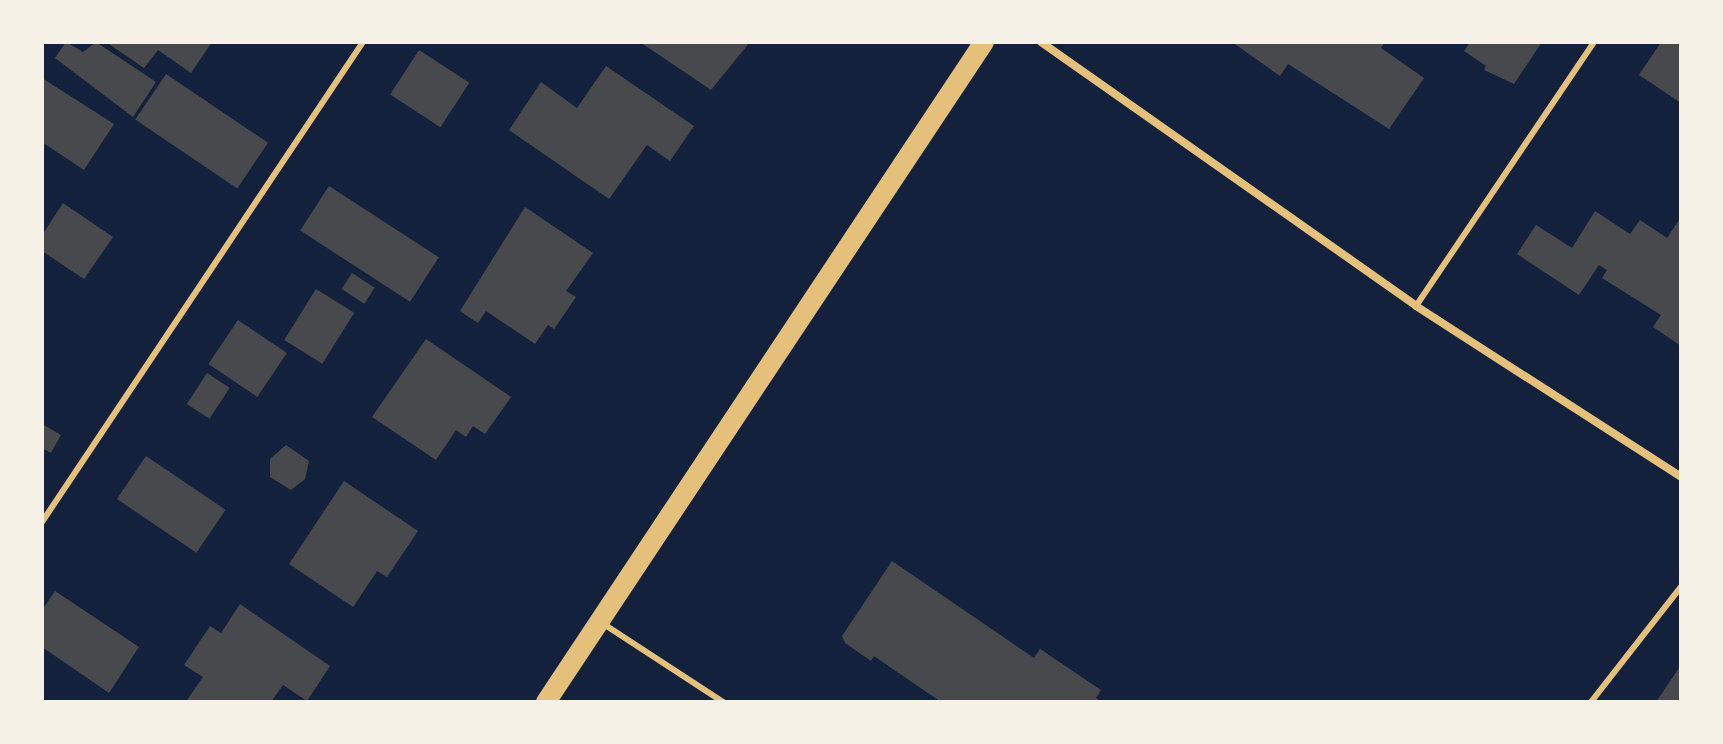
<!DOCTYPE html>
<html>
<head>
<meta charset="utf-8">
<style>
  body { margin:0 }
  #map { position:relative; width:1723px; height:744px; overflow:hidden; background:#14213d; font-family:"Zilla Slab",serif }
  div>[style] { position:absolute }
  [style*='--x'] { left:calc(var(--x)*1px); top:calc(var(--y)*1px); width:calc(var(--w)*1px); rotate:calc(var(--a)*1deg) }
  .building>* { inset:0; background:#48494c; transform-origin:0 0 }
  .service>* { height:6px; margin:-3px; padding:0 3px; transform-origin:3px; border-radius:3px; background:#e5c07b }
  .minor>* { height:8px; margin:-4px; padding:0 4px; transform-origin:4px; border-radius:4px; background:#e5c07b }
  .primary>* { height:20px; margin:-10px; padding:0 10px; transform-origin:10px; border-radius:10px; background:#e5c07b }
  span { translate:-50% -50%; white-space:nowrap; text-align:center; line-height:1.15; -webkit-text-stroke:6px #f6f1e7; paint-order:stroke }
  .frame { position:absolute; inset:0; border:44px solid #f6f1e7; pointer-events:none }
</style>
</head>
<body>
<div id="map">
  <div class="building">
    <i style="clip-path:polygon(66px 42px,83px 52px,96px 42px,156px 82px,133px 117px,55px 58px)"></i>
    <i style="clip-path:polygon(106px 42px,212px 42px,191px 73px,158px 50px,144px 68px)"></i>
    <i style="clip-path:polygon(640px 42px,750px 42px,711px 90px)"></i>
    <i style="clip-path:polygon(1232px 42px,1385px 42px,1381px 48px,1424px 78px,1389px 129px,1288px 64px,1280px 76px)"></i>
    <i style="clip-path:polygon(1470px 42px,1542px 42px,1514px 84px,1484px 70px,1486px 66px,1464px 51px)"></i>
    <i style="clip-path:polygon(1661px 42px,1681px 42px,1681px 103px,1639px 75px)"></i>
    <i style="left:419px;top:50px;width:60px;height:53px;rotate:33deg"></i>
    <i style="clip-path:polygon(606px 66px,694px 126px,670px 161px,647px 145px,609px 199px,509px 130px,541px 82px,577px 108px)"></i>
    <i style="left:166px;top:74px;width:123px;height:55px;rotate:34deg"></i>
    <i style="clip-path:polygon(42px 78px,114px 124px,84px 170px,45px 144px,42px 148px)"></i>
    <i style="left:329px;top:186px;width:131px;height:53px;rotate:33deg"></i>
    <i style="clip-path:polygon(63px 203px,113px 237px,84px 279px,42px 251px,42px 235px)"></i>
    <i style="clip-path:polygon(525px 207px,593px 253px,566px 291px,576px 297px,554px 329px,548px 325px,535px 344px,486px 311px,478px 323px,460px 311px)"></i>
    <i style="clip-path:polygon(1595px 211px,1630px 234px,1640px 220px,1667px 238px,1681px 217px,1681px 346px,1653px 327px,1661px 315px,1602px 278px,1607px 270px,1599px 265px,1579px 295px,1517px 254px,1536px 225px,1572px 248px)"></i>
    <i style="left:352px;top:273px;width:27px;height:19px;rotate:33deg"></i>
    <i style="left:316px;top:289px;width:45px;height:60px;rotate:32deg"></i>
    <i style="left:238px;top:320px;width:59px;height:53px;rotate:34deg"></i>
    <i style="clip-path:polygon(426px 339px,511px 397px,485px 434px,473px 426px,466px 437px,456px 430px,436px 460px,372px 417px)"></i>
    <i style="left:207px;top:373px;width:27px;height:37px;rotate:33deg"></i>
    <i style="clip-path:polygon(42px 424px,61px 435px,51px 453px,42px 448px)"></i>
    <i style="clip-path:polygon(286px 445px,309px 461px,305px 479px,291px 490px,270px 477px,270px 459px)"></i>
    <i style="left:146px;top:456px;width:96px;height:52px;rotate:34deg"></i>
    <i style="clip-path:polygon(344px 481px,418px 531px,387px 577px,377px 571px,353px 607px,289px 564px)"></i>
    <i style="clip-path:polygon(892px 561px,1034px 658px,1040px 649px,1101px 690px,1096px 698px,1101px 702px,941px 702px,874px 656px,871px 661px,845px 643px,842px 636px)"></i>
    <i style="clip-path:polygon(55px 591px,139px 647px,109px 693px,42px 647px,42px 610px)"></i>
    <i style="clip-path:polygon(240px 604px,330px 666px,307px 701px,283px 685px,271px 702px,187px 700px,203px 677px,184px 665px,210px 626px,221px 633px)"></i>
    <i style="clip-path:polygon(1681px 665px,1681px 702px,1656px 702px)"></i>
  </div>
  <div class="service">
    <i style="--x:1416;--y:306;--w:318;--a:-56"></i>
    <i style="--x:42;--y:522;--w:577;--a:-56.23"></i>
    <i style="--x:602;--y:623;--w:145;--a:33.1"></i>
    <i style="--x:1591;--y:702;--w:146;--a:-52"></i>
  </div>
  <div class="minor">
    <i style="--x:1041;--y:42;--w:459;--a:35.1"></i>
    <i style="--x:1416;--y:306;--w:315;--a:32.8"></i>
  </div>
  <div class="primary">
    <i style="--x:546;--y:702;--w:792;--a:-56.43"></i>
  </div>
  <div class="frame"></div>
</div>
</body>
</html>
